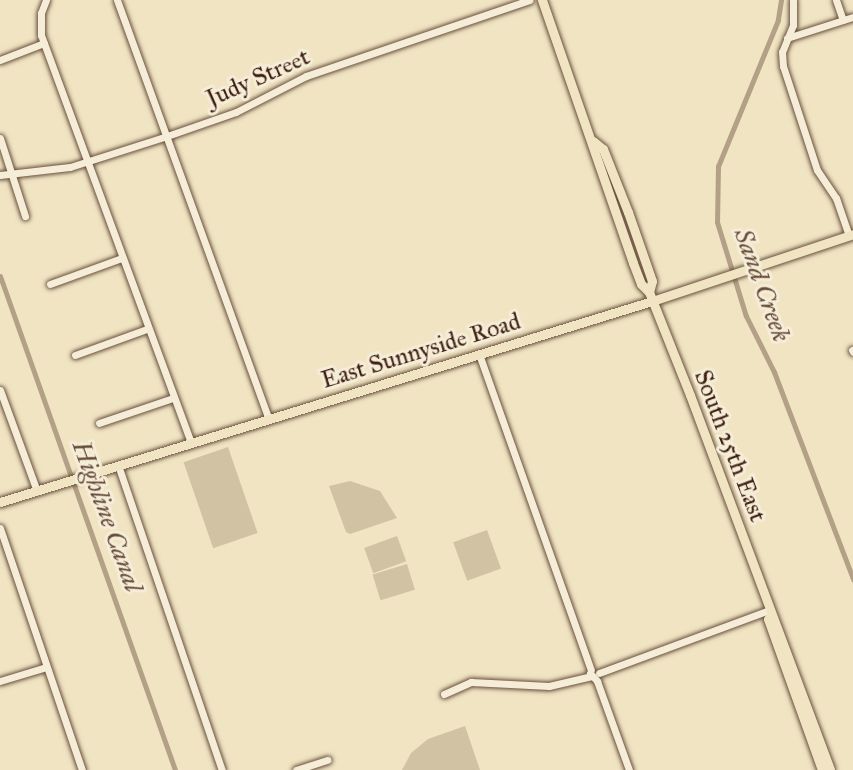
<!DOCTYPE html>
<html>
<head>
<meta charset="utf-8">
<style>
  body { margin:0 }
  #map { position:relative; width:853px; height:770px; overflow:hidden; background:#f0e4c3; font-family:"IM FELL Great Primer",serif }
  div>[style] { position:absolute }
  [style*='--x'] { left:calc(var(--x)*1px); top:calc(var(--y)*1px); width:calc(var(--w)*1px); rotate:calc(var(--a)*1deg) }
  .green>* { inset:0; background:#d1c2a4; transform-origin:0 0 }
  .canal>* { height:5px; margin:-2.5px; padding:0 2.5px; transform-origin:2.5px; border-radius:2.5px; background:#b3a086 }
  .roads { filter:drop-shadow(0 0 2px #694f3c) drop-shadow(0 0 2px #694f3c) }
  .minor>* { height:7px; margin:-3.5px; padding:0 3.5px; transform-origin:3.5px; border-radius:3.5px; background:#f5edd8 }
  .major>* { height:9px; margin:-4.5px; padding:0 4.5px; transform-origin:4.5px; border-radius:4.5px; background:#f0e4c3 }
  span { translate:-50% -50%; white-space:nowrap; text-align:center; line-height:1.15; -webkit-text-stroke:6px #f5edd8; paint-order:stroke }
  .street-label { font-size:24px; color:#3c1d0f }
  .water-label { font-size:26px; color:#664b39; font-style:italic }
</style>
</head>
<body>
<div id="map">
  <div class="green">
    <i style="left:228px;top:447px;width:91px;height:47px;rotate:71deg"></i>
    <i style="clip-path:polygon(350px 481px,380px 491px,397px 518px,350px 534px,346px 532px,329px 486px)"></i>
    <i style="left:487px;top:530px;width:41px;height:36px;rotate:70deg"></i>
    <i style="left:397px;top:536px;width:27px;height:35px;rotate:70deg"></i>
    <i style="left:407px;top:564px;width:27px;height:36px;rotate:73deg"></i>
    <i style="clip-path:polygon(465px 726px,480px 770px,402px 770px,411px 753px,428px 739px)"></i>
  </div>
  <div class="canal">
    <i style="--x:781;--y:0;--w:20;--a:99"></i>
    <i style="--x:778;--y:20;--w:158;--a:112.3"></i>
    <i style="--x:718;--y:166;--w:56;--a:91"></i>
    <i style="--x:717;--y:222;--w:98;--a:72.9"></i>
    <i style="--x:746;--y:316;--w:63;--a:63.4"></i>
    <i style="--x:774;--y:372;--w:222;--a:69.1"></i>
    <i style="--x:0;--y:276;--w:524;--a:70.49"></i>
  </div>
  <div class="roads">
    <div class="minor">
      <i style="--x:46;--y:0;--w:14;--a:111"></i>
      <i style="--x:41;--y:13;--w:22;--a:90"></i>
      <i style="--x:41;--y:35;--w:435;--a:69.8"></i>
      <i style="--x:117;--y:0;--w:446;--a:70.1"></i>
      <i style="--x:793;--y:0;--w:25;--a:90"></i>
      <i style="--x:793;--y:25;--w:29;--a:112"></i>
      <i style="--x:782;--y:52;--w:14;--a:86"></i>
      <i style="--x:783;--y:66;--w:109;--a:71.9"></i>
      <i style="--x:817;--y:170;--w:34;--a:56"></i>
      <i style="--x:836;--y:198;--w:39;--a:71"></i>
      <i style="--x:836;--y:0;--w:21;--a:71"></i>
      <i style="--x:787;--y:38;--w:69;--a:-17.7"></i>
      <i style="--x:0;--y:60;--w:47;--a:-21.1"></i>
      <i style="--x:0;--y:138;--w:82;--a:72.2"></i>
      <i style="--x:0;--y:175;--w:70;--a:-6.5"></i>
      <i style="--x:70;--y:167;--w:102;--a:-17.7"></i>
      <i style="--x:167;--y:136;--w:73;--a:-19.2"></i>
      <i style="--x:236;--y:112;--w:79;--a:-27.2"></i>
      <i style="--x:306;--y:76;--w:236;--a:-18.8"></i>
      <i style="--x:50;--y:284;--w:77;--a:-19.9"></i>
      <i style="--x:852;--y:350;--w:2;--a:63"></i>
      <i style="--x:479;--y:354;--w:335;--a:70.5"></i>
      <i style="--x:75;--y:355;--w:77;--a:-19.9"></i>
      <i style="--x:0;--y:390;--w:108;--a:69.9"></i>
      <i style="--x:99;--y:423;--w:78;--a:-18.7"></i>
      <i style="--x:118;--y:465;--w:322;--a:71.2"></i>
      <i style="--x:0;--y:528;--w:256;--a:71.3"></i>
      <i style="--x:590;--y:673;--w:11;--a:49"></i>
      <i style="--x:597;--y:681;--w:95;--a:70.2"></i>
      <i style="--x:599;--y:673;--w:181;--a:-20.3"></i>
      <i style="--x:0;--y:681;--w:48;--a:-16.9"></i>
      <i style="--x:444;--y:694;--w:30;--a:-24"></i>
      <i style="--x:471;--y:682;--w:78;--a:2.9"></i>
      <i style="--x:549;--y:686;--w:44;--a:-13.1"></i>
      <i style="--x:296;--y:770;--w:33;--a:-18"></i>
    </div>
    <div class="major">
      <i style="--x:542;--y:0;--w:278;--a:70.9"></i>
      <i style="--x:633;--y:263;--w:22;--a:69"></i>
      <i style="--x:641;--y:284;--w:11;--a:45"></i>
      <i style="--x:649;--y:292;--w:111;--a:68.3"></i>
      <i style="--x:690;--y:395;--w:400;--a:69.5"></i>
      <i style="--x:593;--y:141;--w:13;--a:39"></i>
      <i style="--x:603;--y:149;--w:68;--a:68.4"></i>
      <i style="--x:628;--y:212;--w:73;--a:70.8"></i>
      <i style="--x:652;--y:281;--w:11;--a:105"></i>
      <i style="--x:0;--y:502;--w:682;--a:-17.13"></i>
      <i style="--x:652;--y:301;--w:212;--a:-18.4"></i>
      <i style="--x:771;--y:616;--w:4;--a:135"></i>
      <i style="--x:768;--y:619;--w:160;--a:70.3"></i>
    </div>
  </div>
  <div class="street-label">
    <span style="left:258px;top:78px;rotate:-24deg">Judy Street</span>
    <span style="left:421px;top:351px;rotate:-17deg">East Sunnyside Road</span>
    <span style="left:730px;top:446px;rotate:69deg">South 25th East</span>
  </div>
  <div class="water-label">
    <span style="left:762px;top:285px;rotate:70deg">Sand Creek</span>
    <span style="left:107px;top:516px;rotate:70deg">Highline Canal</span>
  </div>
</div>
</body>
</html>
